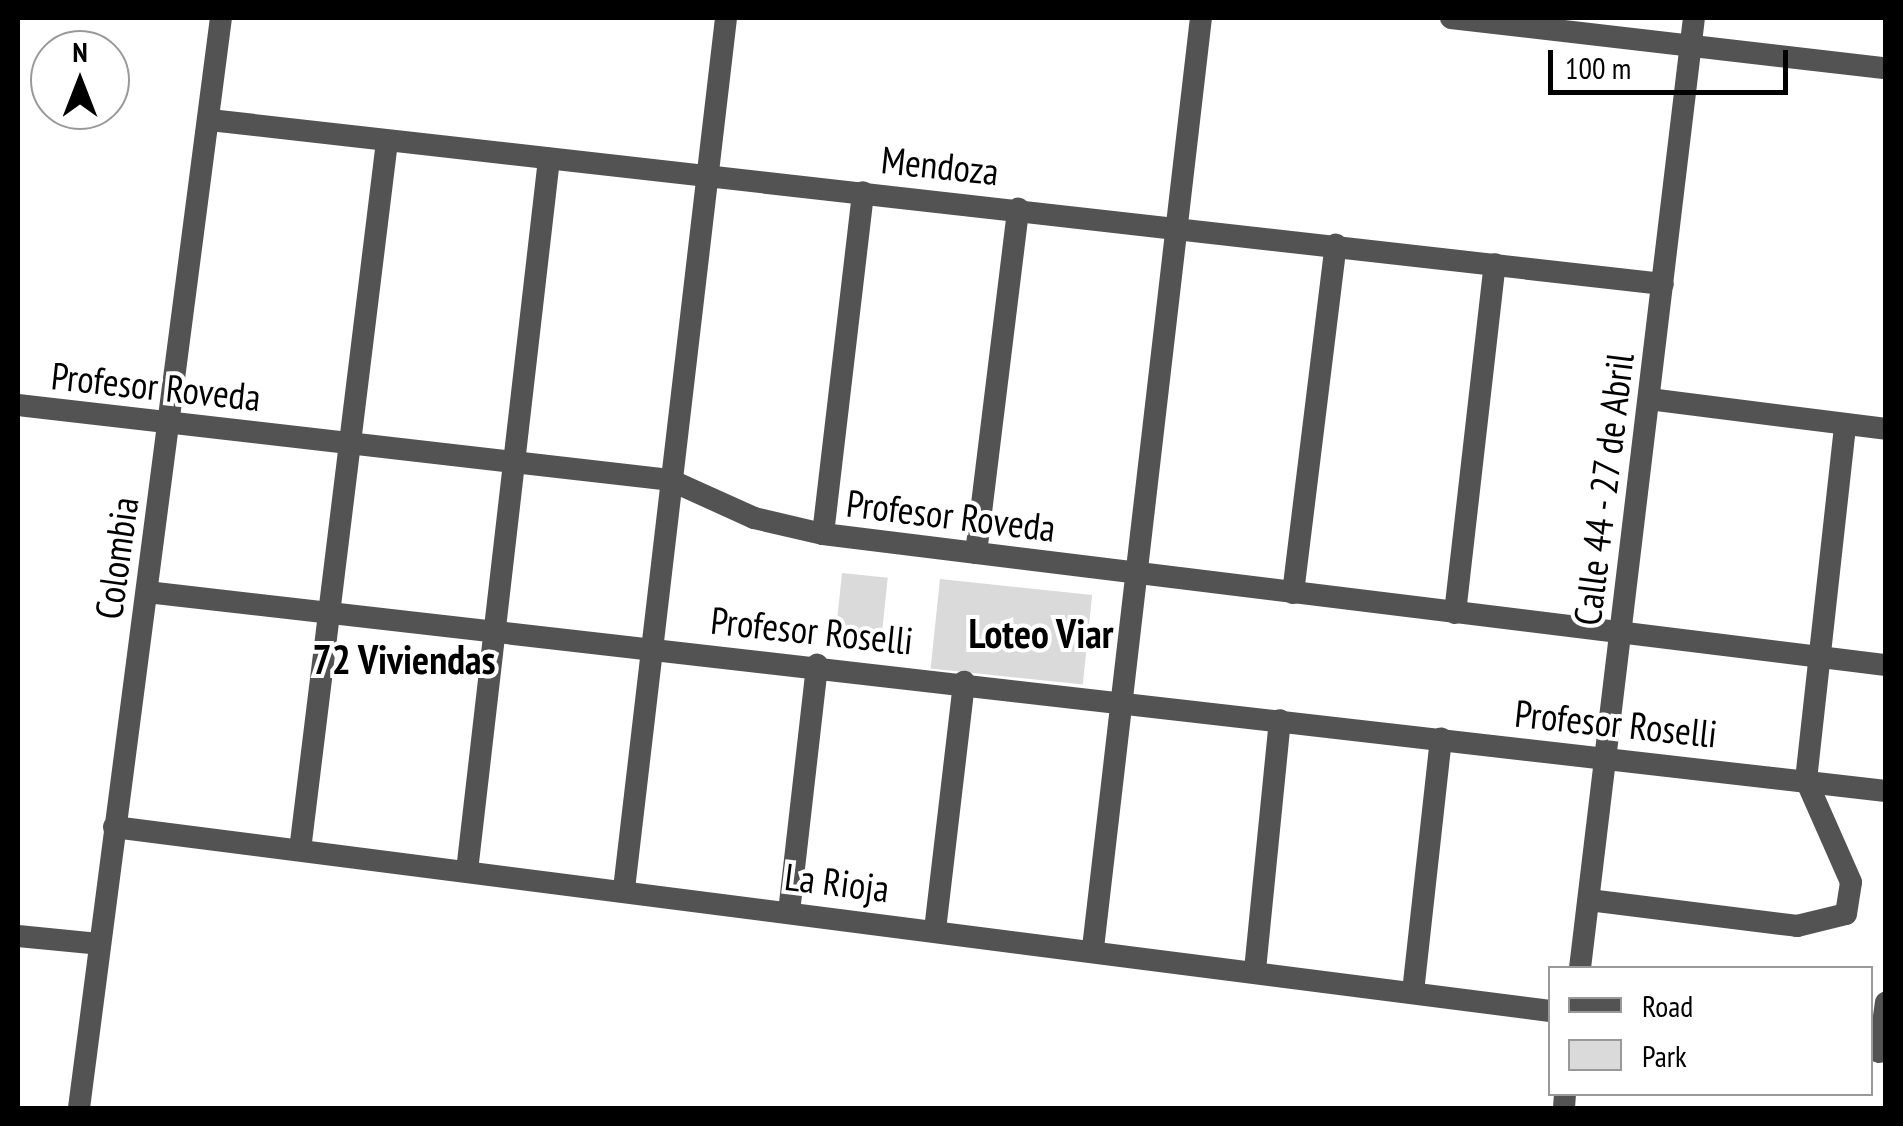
<!DOCTYPE html>
<html>
<head>
<meta charset="utf-8">
<style>
  body { margin:0 }
  #map { position:relative; width:1903px; height:1126px; overflow:hidden; background:#fff; font-family:"PT Sans Narrow",sans-serif }
  div>[style] { position:absolute }
  [style*='--x'] { left:calc(var(--x)*1px); top:calc(var(--y)*1px); width:calc(var(--w)*1px); rotate:calc(var(--a)*1deg) }
  .green>* { inset:0; background:#dadada; transform-origin:0 0 }
  .minor>* { height:22px; margin:-11px; padding:0 11px; transform-origin:11px; border-radius:11px; background:#535353 }
  span { translate:-50% -50%; white-space:nowrap; text-align:center; line-height:1.15; -webkit-text-stroke:8px #fff; paint-order:stroke }
  .street-label { font-size:38px; color:#000 }
  .neighbourhood-label { font-size:40px; color:#000; font-weight:700 }
  .frame { position:absolute; inset:0; border:20px solid #000; pointer-events:none }
  .legend { position:absolute; left:1548px; top:966px; width:325px; height:130px; box-sizing:border-box; background:#fff; border:2px solid #999; margin:0; padding:12px 18px; list-style:none; font-size:30px; color:#000 }
  .legend li { display:flex; align-items:center; gap:20px; height:50px }
  .legend b { width:50px; border:2px solid #999 }
  .north { position:absolute; left:30px; top:30px; width:100px; height:100px; box-sizing:border-box; background:#fff; border:2px solid #999; border-radius:50%; rotate:0deg; font-size:28px; font-weight:700; line-height:40px; text-align:center; color:#000 }
  .north::after { content:''; display:block; margin:auto; width:35px; height:45px; background:#000; clip-path:polygon(50% 0,100% 100%,50% 72%,0 100%) }
  .scale { position:absolute; left:1548px; top:50px; width:240px; height:45px; box-sizing:border-box; border:5px solid #000; border-top:0; padding-left:12px; font-size:30px; line-height:35px; white-space:nowrap; color:#000; -webkit-text-stroke:8px #fff; paint-order:stroke }
</style>
</head>
<body>
<div id="map">
  <div class="green">
    <i style="left:842px;top:573px;width:46px;height:73px;rotate:6deg"></i>
    <i style="left:940px;top:579px;width:153px;height:90px;rotate:6deg"></i>
  </div>
  <div class="minor">
    <i style="--x:1451;--y:18;--w:438;--a:6.6"></i>
    <i style="--x:210;--y:120;--w:1462;--a:6.44"></i>
    <i style="--x:1649;--y:399;--w:239;--a:7.2"></i>
    <i style="--x:18;--y:405;--w:656;--a:6.56"></i>
    <i style="--x:670;--y:480;--w:92;--a:24.3"></i>
    <i style="--x:754;--y:518;--w:71;--a:13.1"></i>
    <i style="--x:823;--y:534;--w:1071;--a:7.03"></i>
    <i style="--x:823;--y:534;--w:344;--a:-83.3"></i>
    <i style="--x:976;--y:553;--w:347;--a:-83"></i>
    <i style="--x:147;--y:592;--w:1750;--a:6.53"></i>
    <i style="--x:1293;--y:593;--w:351;--a:-83"></i>
    <i style="--x:1455;--y:613;--w:351;--a:-83.5"></i>
    <i style="--x:114;--y:827;--w:1448;--a:7.3"></i>
    <i style="--x:300;--y:850;--w:714;--a:-83"></i>
    <i style="--x:467;--y:871;--w:717;--a:-83.43"></i>
    <i style="--x:624;--y:889;--w:877;--a:-83.32"></i>
    <i style="--x:1589;--y:900;--w:210;--a:7.1"></i>
    <i style="--x:1797;--y:926;--w:50;--a:-13.8"></i>
    <i style="--x:1846;--y:914;--w:32;--a:-81"></i>
    <i style="--x:1851;--y:882;--w:111;--a:-113.8"></i>
    <i style="--x:1806;--y:780;--w:358;--a:-83.7"></i>
    <i style="--x:789;--y:912;--w:249;--a:-83.5"></i>
    <i style="--x:935;--y:930;--w:250;--a:-83.3"></i>
    <i style="--x:18;--y:936;--w:81;--a:5.6"></i>
    <i style="--x:1093;--y:948;--w:936;--a:-83.38"></i>
    <i style="--x:1580;--y:968;--w:957;--a:-83.16"></i>
    <i style="--x:1255;--y:970;--w:251;--a:-84.3"></i>
    <i style="--x:1413;--y:992;--w:255;--a:-83.7"></i>
    <i style="--x:1879;--y:1052;--w:50;--a:-82"></i>
    <i style="--x:79;--y:1108;--w:1099;--a:-82.58"></i>
    <i style="--x:1564;--y:1108;--w:14;--a:-86"></i>
  </div>
  <div class="street-label">
    <span style="left:940px;top:165px;rotate:6deg">Mendoza</span>
    <span style="left:156px;top:386px;rotate:6deg">Profesor Roveda</span>
    <span style="left:1603px;top:489px;rotate:-83deg">Calle 44 - 27 de Abril</span>
    <span style="left:951px;top:515px;rotate:7deg">Profesor Roveda</span>
    <span style="left:116px;top:558px;rotate:-82deg">Colombia</span>
    <span style="left:812px;top:630px;rotate:6deg">Profesor Roselli</span>
    <span style="left:1616px;top:723px;rotate:6deg">Profesor Roselli</span>
    <span style="left:837px;top:882px;rotate:7deg">La Rioja</span>
  </div>
  <div class="neighbourhood-label">
    <span style="left:1041px;top:633px">Loteo Viar</span>
    <span style="left:404px;top:659px">72 Viviendas</span>
  </div>
  <div class="frame"></div>
  <ul class="legend">
  <li><b style="height:12px;background:#535353"></b>Road</li>
  <li><b style="height:28px;background:#dadada"></b>Park</li>
  </ul>
  <div class="north">N</div>
  <div class="scale">100 m</div>
</div>
</body>
</html>
